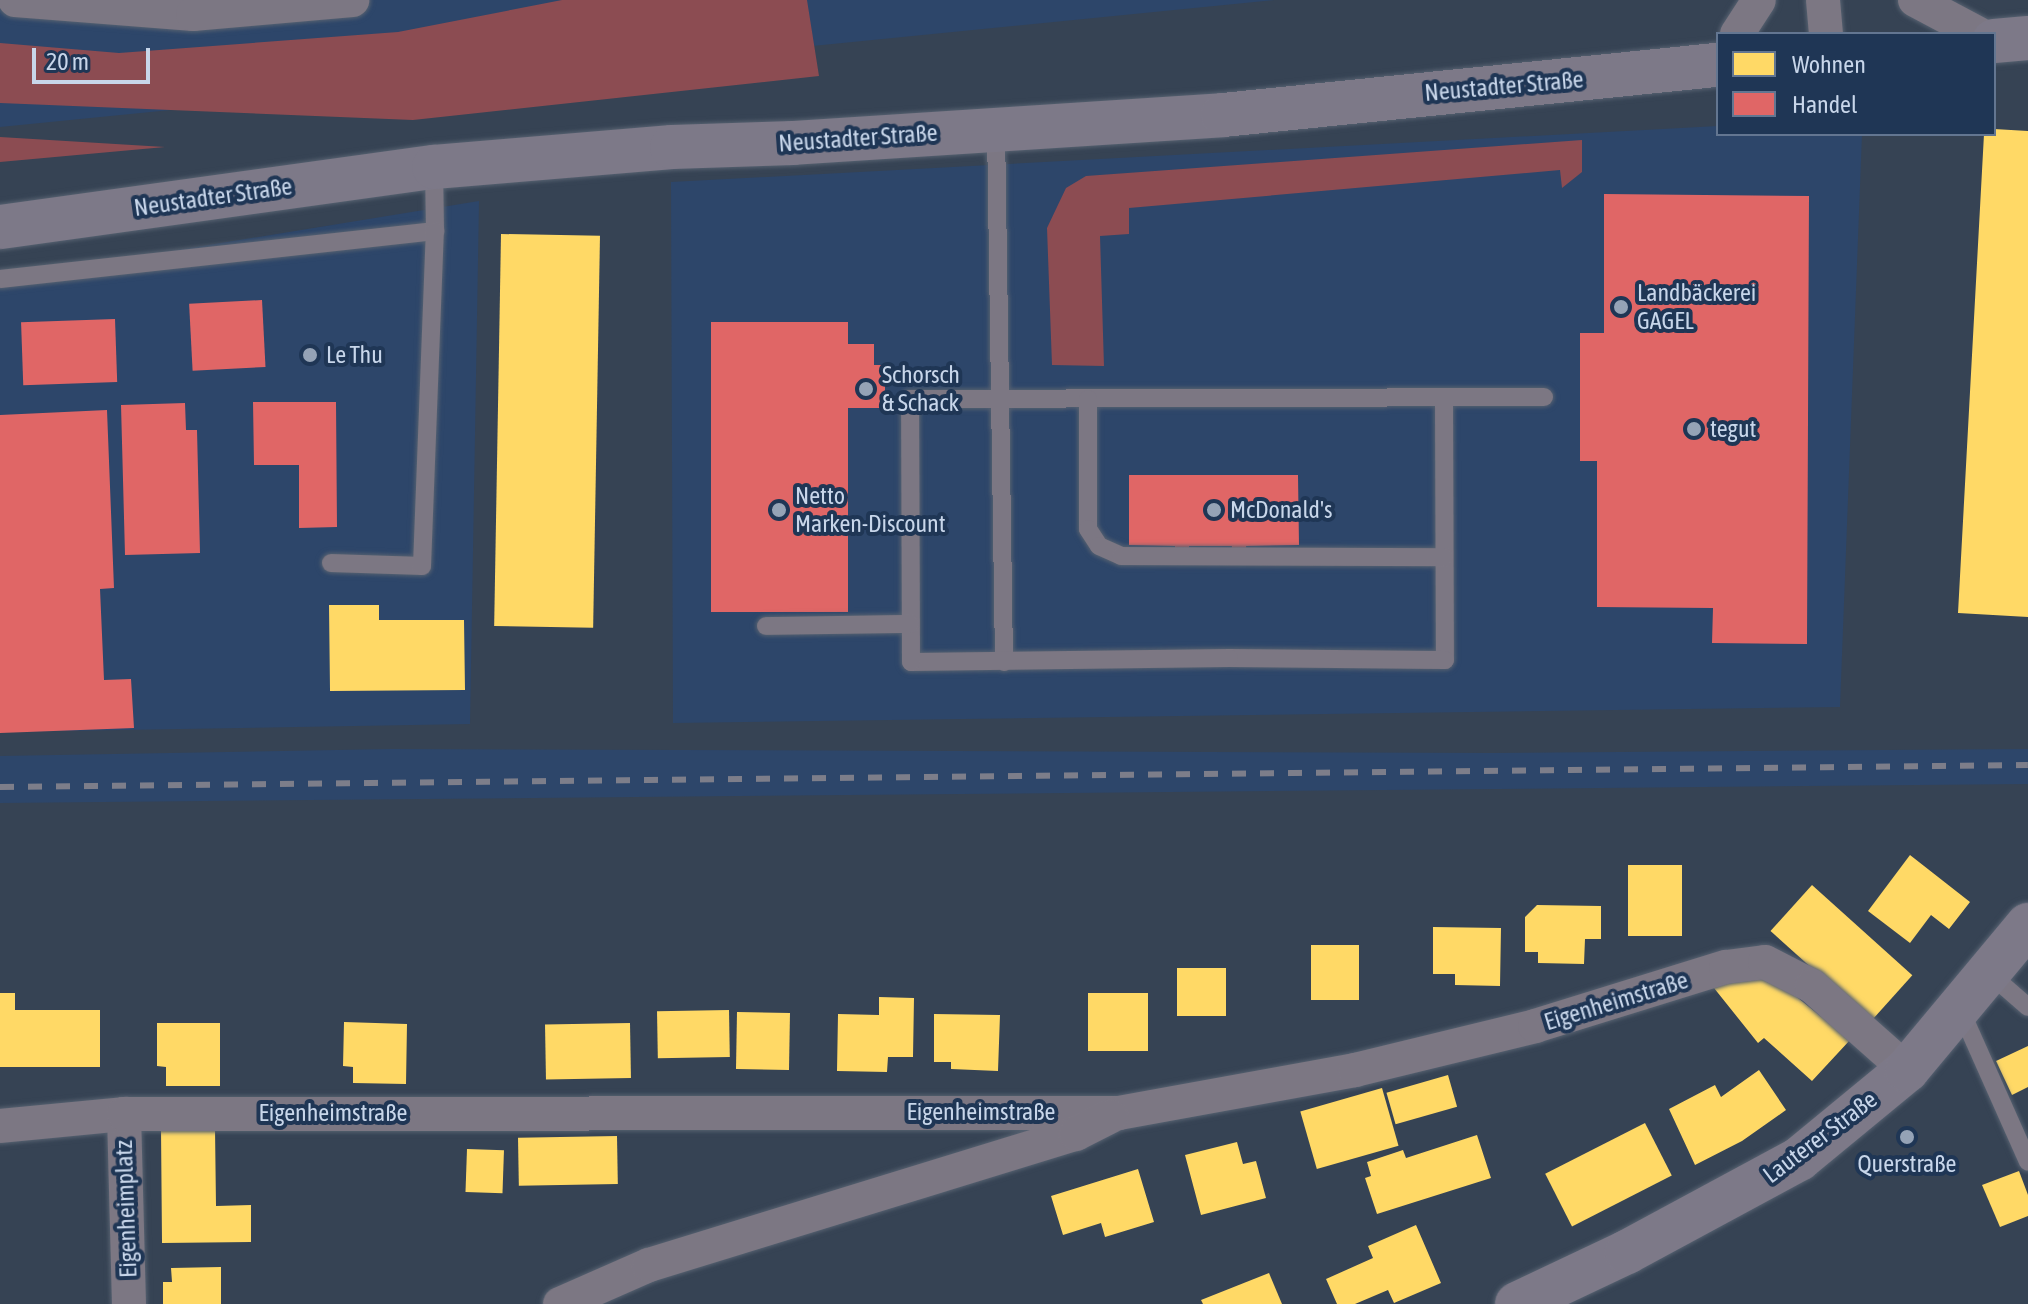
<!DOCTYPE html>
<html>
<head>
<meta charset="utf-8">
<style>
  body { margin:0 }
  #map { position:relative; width:2028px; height:1304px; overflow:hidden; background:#364354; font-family:"Asap Condensed",sans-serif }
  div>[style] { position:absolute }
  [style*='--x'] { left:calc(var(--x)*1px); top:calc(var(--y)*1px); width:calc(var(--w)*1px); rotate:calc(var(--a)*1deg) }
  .built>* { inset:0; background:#2d466a }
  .green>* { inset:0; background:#8c4c52 }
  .homes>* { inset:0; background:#ffd966; transform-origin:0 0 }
  .shops>* { inset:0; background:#e06666; transform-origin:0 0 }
  .roads { filter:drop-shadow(0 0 2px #566170) drop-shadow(0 0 2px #566170) }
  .lane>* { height:18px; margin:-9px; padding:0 9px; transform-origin:9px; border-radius:9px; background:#7c7783 }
  .street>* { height:34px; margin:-17px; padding:0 17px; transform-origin:17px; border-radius:17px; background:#7c7783 }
  .secondary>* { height:44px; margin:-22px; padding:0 22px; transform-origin:22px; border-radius:22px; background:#7d7988 }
  .rail>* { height:6px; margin-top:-3px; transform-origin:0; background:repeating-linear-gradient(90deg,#7d7e8a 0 14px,transparent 0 28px) }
  .dots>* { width:22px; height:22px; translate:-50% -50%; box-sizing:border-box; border:4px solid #1f3655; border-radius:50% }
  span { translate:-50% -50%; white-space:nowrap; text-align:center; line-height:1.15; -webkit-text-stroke:8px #1f3655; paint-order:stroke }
  .street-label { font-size:24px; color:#c8d6ea }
  .poi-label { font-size:24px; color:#c8d6ea }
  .left { translate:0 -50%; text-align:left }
  .legend { position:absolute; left:1716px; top:32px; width:280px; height:104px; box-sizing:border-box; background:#1f3655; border:2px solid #637691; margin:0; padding:10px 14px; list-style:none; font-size:24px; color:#c8d6ea }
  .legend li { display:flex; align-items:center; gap:16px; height:40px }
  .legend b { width:40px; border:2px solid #637691 }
  .scale { position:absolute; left:32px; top:48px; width:118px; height:36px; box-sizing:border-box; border:4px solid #c8d6ea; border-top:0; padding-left:10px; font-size:24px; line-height:28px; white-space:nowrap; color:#c8d6ea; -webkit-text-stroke:6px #1f3655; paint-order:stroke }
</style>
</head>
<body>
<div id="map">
  <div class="built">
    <i style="clip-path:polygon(0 0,1274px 0,0 127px)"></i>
    <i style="clip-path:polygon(1718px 126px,1718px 134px,1862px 134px,1840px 707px,673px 723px,671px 182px)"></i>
    <i style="clip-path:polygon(479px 201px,470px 724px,0 732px,0 279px)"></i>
    <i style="clip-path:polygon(392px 749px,1491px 753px,2028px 749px,2028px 784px,0 803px,0 756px)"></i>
  </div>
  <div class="green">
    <i style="clip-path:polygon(562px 0,807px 0,819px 76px,413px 120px,0 103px,0 43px,119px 53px,398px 32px)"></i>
    <i style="clip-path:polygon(0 137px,165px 147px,0 162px)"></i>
    <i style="clip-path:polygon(1582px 140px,1582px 172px,1562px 188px,1560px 170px,1129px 208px,1129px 234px,1100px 236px,1104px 366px,1052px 365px,1047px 228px,1066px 188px,1086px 176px)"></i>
  </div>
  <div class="homes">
    <i style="clip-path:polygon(1994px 129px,2028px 131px,2028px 617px,1958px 613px,1984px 134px,1994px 134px)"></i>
    <i style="left:501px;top:234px;width:99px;height:392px;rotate:1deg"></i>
    <i style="clip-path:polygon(329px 605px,379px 605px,379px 620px,464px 620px,465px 690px,330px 691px)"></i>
    <i style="clip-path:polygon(1910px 855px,1970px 902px,1949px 929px,1931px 915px,1910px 943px,1868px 911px)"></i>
    <i style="left:1628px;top:865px;width:54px;height:71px"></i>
    <i style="left:1812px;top:885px;width:135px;height:62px;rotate:42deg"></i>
    <i style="clip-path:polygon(1537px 905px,1601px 906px,1601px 939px,1585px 939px,1584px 964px,1538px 963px,1538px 952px,1525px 952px,1525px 917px)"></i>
    <i style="clip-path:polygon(1433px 927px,1501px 928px,1500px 986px,1455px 985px,1455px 974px,1433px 974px)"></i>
    <i style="left:1311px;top:945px;width:48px;height:55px"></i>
    <i style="left:1177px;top:968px;width:49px;height:48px"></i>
    <i style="clip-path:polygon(1748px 974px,1771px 976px,1850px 1040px,1812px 1081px,1764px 1038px,1758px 1043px,1714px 988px)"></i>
    <i style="clip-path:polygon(0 993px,15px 993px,15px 1010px,100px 1010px,100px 1067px,0 1067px)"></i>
    <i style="left:1088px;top:993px;width:60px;height:58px"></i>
    <i style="clip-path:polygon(879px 997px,914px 998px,913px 1057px,888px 1057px,887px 1072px,837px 1071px,838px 1014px,879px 1015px)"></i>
    <i style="left:729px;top:1010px;width:47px;height:72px;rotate:89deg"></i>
    <i style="left:737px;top:1012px;width:53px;height:57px;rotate:1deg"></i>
    <i style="clip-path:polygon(934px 1014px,1000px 1015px,998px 1071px,951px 1069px,951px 1062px,934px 1062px)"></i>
    <i style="clip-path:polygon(344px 1022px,407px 1024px,406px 1084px,353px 1083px,353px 1067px,343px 1066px)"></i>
    <i style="clip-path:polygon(157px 1023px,220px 1023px,220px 1086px,166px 1086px,166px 1067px,157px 1066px)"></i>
    <i style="left:630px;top:1023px;width:55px;height:85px;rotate:89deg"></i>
    <i style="clip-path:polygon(2028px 1046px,2028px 1087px,2012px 1095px,1996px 1061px)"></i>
    <i style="clip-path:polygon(1759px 1070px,1786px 1110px,1742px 1141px,1695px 1165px,1669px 1109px,1715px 1085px,1721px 1097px)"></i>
    <i style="left:1448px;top:1075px;width:33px;height:64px;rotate:74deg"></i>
    <i style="left:1382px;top:1088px;width:60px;height:85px;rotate:74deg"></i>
    <i style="left:1645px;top:1123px;width:59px;height:112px;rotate:63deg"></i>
    <i style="clip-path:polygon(215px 1128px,216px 1206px,251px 1205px,251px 1242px,162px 1243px,161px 1129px)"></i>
    <i style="clip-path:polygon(1477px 1135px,1491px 1178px,1377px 1214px,1365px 1178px,1371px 1176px,1367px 1162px,1403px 1150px,1406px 1158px)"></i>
    <i style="left:617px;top:1136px;width:48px;height:99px;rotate:89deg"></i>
    <i style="clip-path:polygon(1237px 1142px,1243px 1164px,1256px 1161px,1266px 1198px,1201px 1215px,1185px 1155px)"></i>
    <i style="left:467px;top:1149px;width:37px;height:43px;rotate:2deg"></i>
    <i style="clip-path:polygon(1138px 1169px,1154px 1222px,1105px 1237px,1101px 1223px,1063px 1235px,1051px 1196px)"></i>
    <i style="clip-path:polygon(2019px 1171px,2028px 1195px,2028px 1216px,2000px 1227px,1982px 1185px)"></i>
    <i style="clip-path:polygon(1416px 1225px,1441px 1283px,1394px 1303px,1388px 1290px,1355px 1304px,1337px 1304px,1326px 1279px,1373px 1258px,1368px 1246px)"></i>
    <i style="clip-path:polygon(221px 1267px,221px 1304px,163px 1304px,163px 1282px,172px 1282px,171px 1268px)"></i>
    <i style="clip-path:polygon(1269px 1273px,1282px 1304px,1203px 1304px,1201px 1300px)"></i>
  </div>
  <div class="shops">
    <i style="clip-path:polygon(1604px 194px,1809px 196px,1807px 644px,1712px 643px,1713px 608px,1597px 607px,1597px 461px,1580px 461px,1580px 333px,1604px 333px)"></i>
    <i style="left:262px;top:300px;width:67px;height:73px;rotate:87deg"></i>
    <i style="left:115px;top:319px;width:63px;height:94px;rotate:88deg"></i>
    <i style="clip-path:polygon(711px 322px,848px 322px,848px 344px,874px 344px,874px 365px,885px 365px,885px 408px,848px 408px,848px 612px,711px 612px)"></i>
    <i style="clip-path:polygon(253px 402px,336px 402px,337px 527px,299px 528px,299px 465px,254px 465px)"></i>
    <i style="clip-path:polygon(185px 403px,186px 430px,197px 430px,200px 553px,125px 555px,121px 405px)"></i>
    <i style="clip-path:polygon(107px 410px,114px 588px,100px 589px,104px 680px,131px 679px,134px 728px,0 733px,0 415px)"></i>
    <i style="clip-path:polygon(1129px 475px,1298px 475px,1299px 545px,1246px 546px,1247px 552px,1231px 552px,1232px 546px,1189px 546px,1189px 551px,1175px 551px,1175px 546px,1129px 545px)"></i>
  </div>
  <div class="roads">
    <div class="lane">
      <i style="--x:996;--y:128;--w:534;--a:89.14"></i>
      <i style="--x:0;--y:279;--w:438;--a:-6.3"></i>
      <i style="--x:435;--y:231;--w:64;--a:-90.9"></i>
      <i style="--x:1444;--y:397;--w:263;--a:89.8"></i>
      <i style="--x:1445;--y:660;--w:216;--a:-179.5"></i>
      <i style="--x:1229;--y:658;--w:318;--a:179.3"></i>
      <i style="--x:911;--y:662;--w:263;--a:-90.2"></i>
      <i style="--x:910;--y:399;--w:634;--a:-0.18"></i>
      <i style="--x:1088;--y:399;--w:130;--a:90"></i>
      <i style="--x:1088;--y:529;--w:20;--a:57"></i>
      <i style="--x:1099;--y:546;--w:24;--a:24"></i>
      <i style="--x:1121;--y:556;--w:323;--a:0.2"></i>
      <i style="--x:331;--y:563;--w:91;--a:1.9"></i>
      <i style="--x:422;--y:566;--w:335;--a:-87.8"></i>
      <i style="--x:766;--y:626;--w:144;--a:-0.8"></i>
      <i style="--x:1990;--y:974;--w:50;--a:41"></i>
      <i style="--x:1960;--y:1009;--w:167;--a:66"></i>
    </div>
    <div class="street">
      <i style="--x:15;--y:0;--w:179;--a:4.5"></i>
      <i style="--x:193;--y:14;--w:160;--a:-5"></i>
      <i style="--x:1823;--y:0;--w:34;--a:85"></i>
      <i style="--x:1915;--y:0;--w:72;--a:28"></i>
      <i style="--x:1737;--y:34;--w:40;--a:-57.1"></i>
      <i style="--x:124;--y:1114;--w:190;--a:88.5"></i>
      <i style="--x:0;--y:1126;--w:125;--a:-5.5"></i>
      <i style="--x:124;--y:1114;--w:995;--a:-0.06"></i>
      <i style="--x:1119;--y:1113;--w:240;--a:-10.3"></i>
      <i style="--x:1355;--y:1070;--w:185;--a:-13.7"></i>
      <i style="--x:1535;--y:1026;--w:200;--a:-17.2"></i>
      <i style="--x:1726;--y:967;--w:39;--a:-7"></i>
      <i style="--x:1765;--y:962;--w:53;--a:27.1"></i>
      <i style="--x:1812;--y:986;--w:127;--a:41.5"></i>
      <i style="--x:560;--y:1304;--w:97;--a:-23.7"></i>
      <i style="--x:649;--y:1265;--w:447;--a:-17.1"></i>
      <i style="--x:1076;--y:1134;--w:39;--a:-27"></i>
    </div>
    <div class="secondary">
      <i style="--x:1994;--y:41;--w:34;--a:-5"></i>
      <i style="--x:0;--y:227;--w:438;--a:-7.9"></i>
      <i style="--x:434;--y:167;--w:239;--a:-4.8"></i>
      <i style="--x:672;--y:147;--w:121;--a:-1.9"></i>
      <i style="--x:793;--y:143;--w:431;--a:-3.7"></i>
      <i style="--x:1223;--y:115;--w:498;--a:-5.8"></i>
      <i style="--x:1517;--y:1304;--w:122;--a:-25.3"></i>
      <i style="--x:1627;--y:1252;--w:196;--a:-28.4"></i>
      <i style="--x:1799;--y:1159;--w:140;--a:-39.5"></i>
      <i style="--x:1907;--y:1070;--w:189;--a:-50.2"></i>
    </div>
  </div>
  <div class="rail">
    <i style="--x:0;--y:787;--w:2028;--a:-0.62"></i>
  </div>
  <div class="dots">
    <i style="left:1621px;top:307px;background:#95a3b6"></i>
    <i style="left:310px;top:355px;background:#95a3b6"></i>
    <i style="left:866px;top:389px;background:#95a3b6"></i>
    <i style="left:1694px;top:429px;background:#95a3b6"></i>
    <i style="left:779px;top:510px;background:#95a3b6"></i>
    <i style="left:1214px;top:510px;background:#95a3b6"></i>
    <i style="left:1907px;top:1137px;background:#95a3b6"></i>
  </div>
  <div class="street-label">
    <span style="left:1504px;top:86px;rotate:-5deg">Neustadter Straße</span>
    <span style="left:858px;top:138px;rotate:-4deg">Neustadter Straße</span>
    <span style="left:213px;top:197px;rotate:-8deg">Neustadter Straße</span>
    <span style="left:1616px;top:1001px;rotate:-17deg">Eigenheimstraße</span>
    <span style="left:981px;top:1112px">Eigenheimstraße</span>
    <span style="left:333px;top:1113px">Eigenheimstraße</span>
    <span style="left:1820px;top:1137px;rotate:-37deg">Lauterer Straße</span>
    <span style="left:126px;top:1209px;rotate:-92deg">Eigenheimplatz</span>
  </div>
  <div class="poi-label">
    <span class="left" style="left:1637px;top:307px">Landbäckerei<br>GAGEL</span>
    <span class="left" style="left:326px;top:355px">Le Thu</span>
    <span class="left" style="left:882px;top:389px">Schorsch<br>&amp; Schack</span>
    <span class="left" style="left:1710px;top:429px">tegut</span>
    <span class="left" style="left:795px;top:510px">Netto<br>Marken-Discount</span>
    <span class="left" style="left:1230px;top:510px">McDonald's</span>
    <span style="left:1907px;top:1164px">Querstraße</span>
  </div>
  <ul class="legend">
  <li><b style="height:22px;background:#ffd966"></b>Wohnen</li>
  <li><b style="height:22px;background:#e06666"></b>Handel</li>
  </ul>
  <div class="scale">20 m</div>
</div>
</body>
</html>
